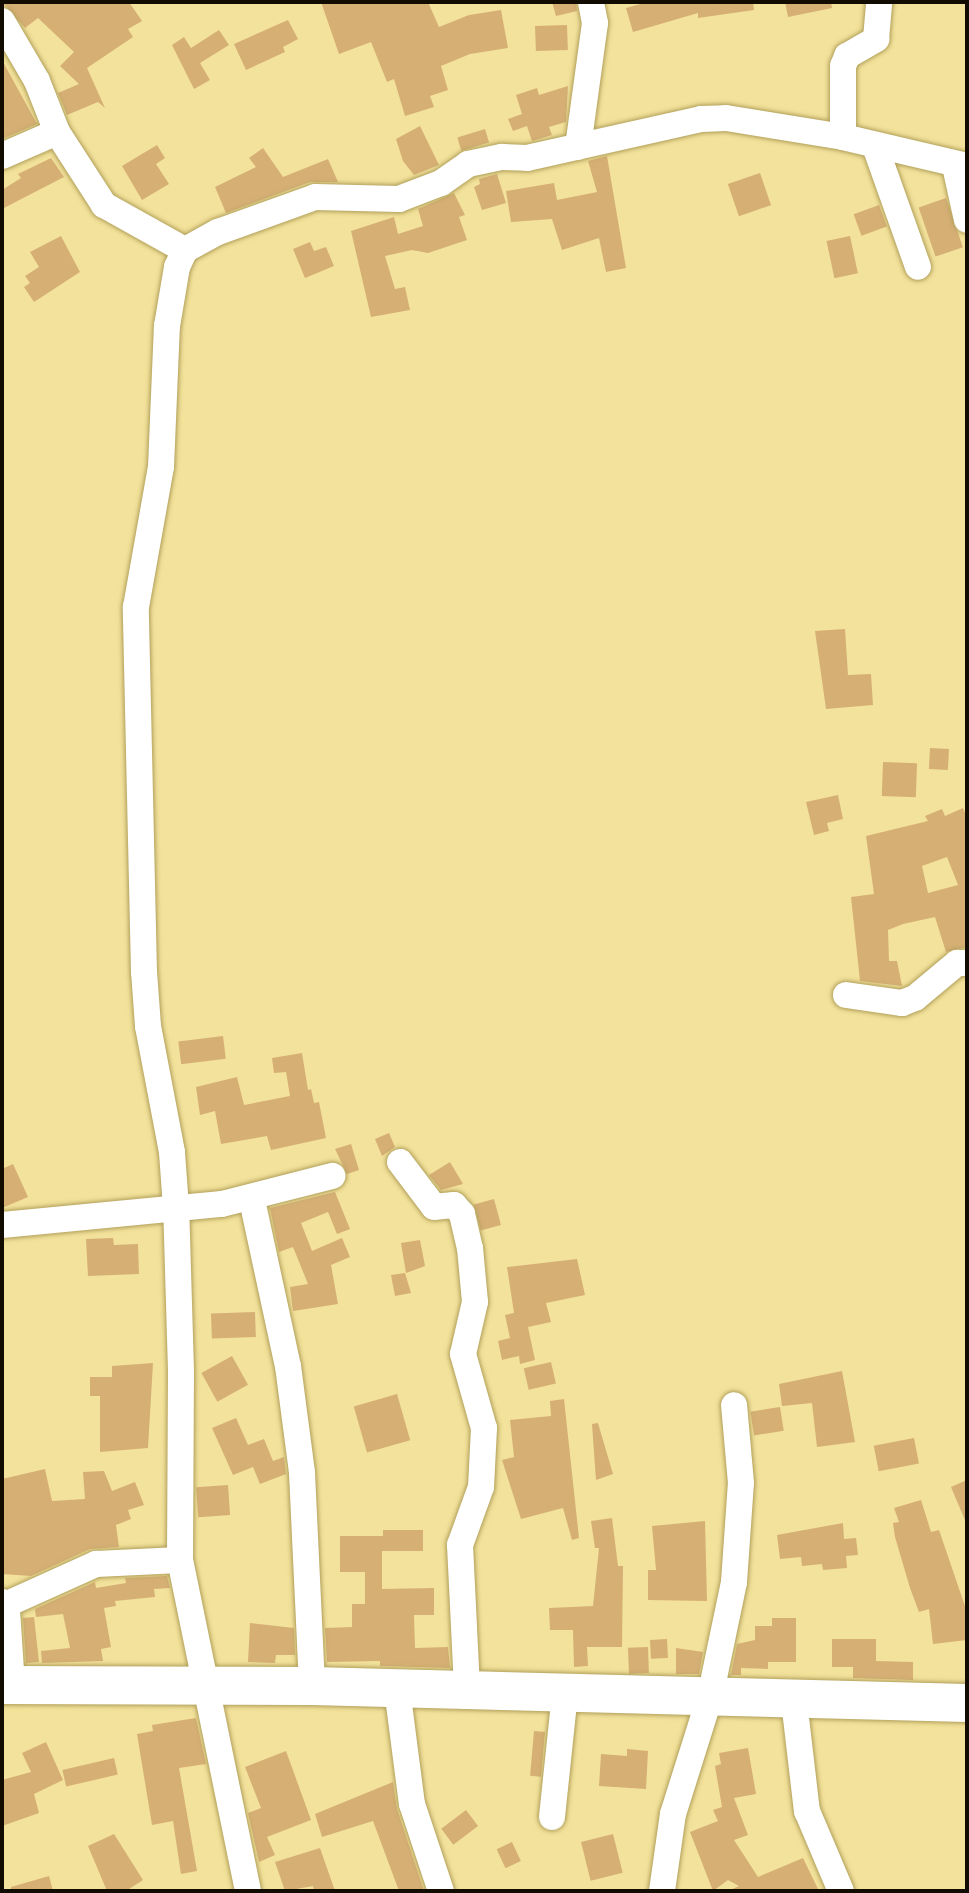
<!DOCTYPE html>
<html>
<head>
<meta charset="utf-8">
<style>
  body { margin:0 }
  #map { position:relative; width:969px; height:1893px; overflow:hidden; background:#f3e29b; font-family:"Work Sans",sans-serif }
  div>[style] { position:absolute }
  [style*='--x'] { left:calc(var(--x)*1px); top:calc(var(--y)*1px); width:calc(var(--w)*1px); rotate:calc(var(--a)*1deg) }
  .building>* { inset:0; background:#d6af75; transform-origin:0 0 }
  .roads { filter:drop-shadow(0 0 2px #b1a05b) drop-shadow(0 0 2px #b1a05b) }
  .minor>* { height:26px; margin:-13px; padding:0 13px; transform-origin:13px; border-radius:13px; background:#fff }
  .highway>* { height:38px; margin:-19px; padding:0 19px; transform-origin:19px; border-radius:19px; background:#fff }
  span { translate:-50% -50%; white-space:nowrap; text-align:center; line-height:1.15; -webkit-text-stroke:5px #f3e29b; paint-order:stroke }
  .frame { position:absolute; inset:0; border:4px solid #110b00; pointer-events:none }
</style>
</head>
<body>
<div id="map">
  <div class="building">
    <i style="clip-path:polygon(2px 2px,129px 2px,142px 21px,128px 29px,133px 37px,87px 68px,105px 108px,98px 102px,67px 115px,58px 93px,79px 84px,60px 66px,74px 52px,38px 18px,25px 28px)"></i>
    <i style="clip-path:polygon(321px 2px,428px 2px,439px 27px,469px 15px,501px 10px,508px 48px,470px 54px,441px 66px,448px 90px,430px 96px,434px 107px,405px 116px,394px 79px,387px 82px,371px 42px,339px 54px)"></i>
    <i style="clip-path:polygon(552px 2px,576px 2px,577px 11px,556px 16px)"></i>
    <i style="clip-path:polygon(648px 2px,753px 2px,754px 10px,698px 18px,698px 13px,633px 32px,626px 8px)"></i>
    <i style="clip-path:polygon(785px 2px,831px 2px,832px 8px,788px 17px)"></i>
    <i style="clip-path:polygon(288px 20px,298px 39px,283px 47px,285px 52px,246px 70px,234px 44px)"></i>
    <i style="left:567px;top:25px;width:25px;height:32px;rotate:88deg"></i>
    <i style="clip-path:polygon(219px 30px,229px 45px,200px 63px,210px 80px,194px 89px,172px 45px,184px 37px,191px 48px)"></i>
    <i style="clip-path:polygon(2px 60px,37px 124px,2px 139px)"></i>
    <i style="clip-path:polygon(568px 86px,566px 122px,549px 127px,552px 135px,532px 141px,527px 126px,513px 131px,508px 119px,522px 114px,516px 95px,537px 88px,539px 95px)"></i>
    <i style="clip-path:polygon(420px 126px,439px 165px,414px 175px,403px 161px,396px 139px)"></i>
    <i style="left:485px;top:129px;width:14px;height:29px;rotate:73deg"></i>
    <i style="clip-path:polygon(157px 145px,165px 158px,156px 164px,169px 184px,142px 200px,122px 166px)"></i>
    <i style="clip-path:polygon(263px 148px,283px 177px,328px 159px,338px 182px,310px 182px,226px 213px,215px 187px,256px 167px,249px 158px)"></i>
    <i style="clip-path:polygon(607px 156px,626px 268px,606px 272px,599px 238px,562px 250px,552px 219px,511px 222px,506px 191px,554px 183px,557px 200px,597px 192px,588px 161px)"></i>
    <i style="clip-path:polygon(51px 158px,64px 177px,2px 209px,2px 190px,21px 178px,18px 174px)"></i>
    <i style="left:760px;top:173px;width:34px;height:34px;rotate:71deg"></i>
    <i style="clip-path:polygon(497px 174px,506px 203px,482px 210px,474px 187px,480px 184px,479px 179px)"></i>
    <i style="clip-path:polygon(454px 193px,465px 215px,459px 217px,467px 240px,428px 253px,412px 250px,385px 256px,395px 289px,405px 287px,410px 310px,371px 317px,351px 231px,394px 217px,398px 234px,423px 226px,418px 209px)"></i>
    <i style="left:946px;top:198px;width:52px;height:29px;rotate:71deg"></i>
    <i style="left:879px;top:205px;width:23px;height:27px;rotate:70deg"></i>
    <i style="clip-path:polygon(61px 236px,80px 272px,34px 302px,24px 287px,30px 283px,25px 276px,39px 267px,30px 252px)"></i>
    <i style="left:850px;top:236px;width:38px;height:24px;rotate:78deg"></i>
    <i style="clip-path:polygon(310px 242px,314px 251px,326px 247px,334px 266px,305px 278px,293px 249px)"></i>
    <i style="clip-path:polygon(845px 629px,848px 675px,871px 674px,873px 705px,826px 709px,815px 631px)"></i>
    <i style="left:930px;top:748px;width:19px;height:21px;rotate:3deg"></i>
    <i style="left:883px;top:762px;width:34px;height:34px;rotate:2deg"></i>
    <i style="clip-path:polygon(838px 795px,843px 819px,827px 823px,829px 831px,814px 835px,806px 802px)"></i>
    <i style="clip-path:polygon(evenodd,963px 808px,967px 818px,967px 947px,946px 952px,935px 917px,903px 924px,888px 930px,889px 961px,897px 961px,902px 986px,860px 981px,851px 897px,874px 894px,866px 836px,928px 821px,925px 816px,942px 809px,945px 816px,963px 808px,947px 857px,958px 885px,928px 893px,922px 866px,947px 857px)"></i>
    <i style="left:223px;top:1036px;width:23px;height:45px;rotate:83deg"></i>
    <i style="clip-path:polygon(302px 1053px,308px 1090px,311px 1089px,314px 1103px,319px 1102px,326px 1138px,271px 1150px,267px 1136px,221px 1144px,215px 1111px,200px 1115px,196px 1087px,237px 1077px,244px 1105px,290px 1096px,286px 1072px,274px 1073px,272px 1058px)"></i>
    <i style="clip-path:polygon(389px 1133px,395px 1147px,382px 1156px,375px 1139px)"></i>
    <i style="clip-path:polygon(351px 1144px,359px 1170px,347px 1174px,335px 1149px)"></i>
    <i style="clip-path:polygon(450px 1162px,463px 1184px,441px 1190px,429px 1175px)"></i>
    <i style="clip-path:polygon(13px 1164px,28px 1197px,2px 1208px,2px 1169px)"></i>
    <i style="clip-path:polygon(335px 1192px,350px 1229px,337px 1234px,328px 1212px,301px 1223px,312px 1251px,342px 1238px,350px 1257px,331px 1265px,338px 1304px,293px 1311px,290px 1287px,308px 1284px,293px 1247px,279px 1252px,270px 1208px)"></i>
    <i style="left:494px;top:1199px;width:27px;height:21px;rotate:75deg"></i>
    <i style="clip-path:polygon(113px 1238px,114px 1245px,138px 1244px,139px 1274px,88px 1276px,86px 1239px)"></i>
    <i style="clip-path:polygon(420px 1240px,425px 1266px,406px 1273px,401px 1243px)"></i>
    <i style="clip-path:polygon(577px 1259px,585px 1295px,546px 1303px,551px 1322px,528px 1327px,535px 1360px,520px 1364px,519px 1356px,502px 1360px,498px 1341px,510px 1338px,505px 1315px,514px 1313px,507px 1267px)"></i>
    <i style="clip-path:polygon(405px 1273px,411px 1293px,395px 1296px,391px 1275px)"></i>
    <i style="left:255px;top:1312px;width:25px;height:44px;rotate:88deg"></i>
    <i style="left:232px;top:1356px;width:33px;height:35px;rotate:61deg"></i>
    <i style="left:551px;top:1362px;width:22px;height:28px;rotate:77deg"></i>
    <i style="clip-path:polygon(153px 1363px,148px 1448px,100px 1452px,100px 1396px,90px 1396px,90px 1377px,112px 1377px,112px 1366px)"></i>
    <i style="clip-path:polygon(842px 1371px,855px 1442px,817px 1447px,812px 1403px,782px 1406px,779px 1384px)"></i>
    <i style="left:397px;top:1394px;width:48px;height:45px;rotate:74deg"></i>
    <i style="clip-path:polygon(564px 1399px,579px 1538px,572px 1540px,563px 1508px,521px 1519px,502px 1460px,514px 1457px,510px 1420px,551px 1416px,550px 1401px)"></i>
    <i style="left:780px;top:1407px;width:24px;height:30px;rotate:81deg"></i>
    <i style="clip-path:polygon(236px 1418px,248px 1445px,264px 1439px,273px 1461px,284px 1457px,286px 1474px,260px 1484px,253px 1467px,233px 1475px,212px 1428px)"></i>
    <i style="clip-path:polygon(598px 1423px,613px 1474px,596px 1480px,592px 1424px)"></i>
    <i style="left:914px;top:1438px;width:26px;height:41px;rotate:79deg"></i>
    <i style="clip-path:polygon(45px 1469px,52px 1501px,85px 1499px,83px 1472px,104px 1471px,112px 1491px,135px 1482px,144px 1505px,128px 1510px,131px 1519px,116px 1525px,119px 1547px,90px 1549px,31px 1576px,2px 1574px,2px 1479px)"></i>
    <i style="clip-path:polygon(967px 1480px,967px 1525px,951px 1487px)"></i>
    <i style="left:228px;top:1485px;width:30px;height:32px;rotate:86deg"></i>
    <i style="clip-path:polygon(921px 1500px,931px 1532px,939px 1530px,967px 1612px,967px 1640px,933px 1644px,929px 1609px,919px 1612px,910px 1588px,895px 1537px,893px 1523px,899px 1522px,894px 1508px)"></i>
    <i style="clip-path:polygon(612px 1518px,618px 1566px,623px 1566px,622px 1647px,587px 1647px,588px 1666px,574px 1667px,573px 1630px,550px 1630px,549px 1608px,593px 1606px,599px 1548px,595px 1548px,591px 1521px)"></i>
    <i style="clip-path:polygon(705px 1521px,707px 1601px,648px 1600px,648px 1570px,656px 1570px,652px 1526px)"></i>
    <i style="clip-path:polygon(843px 1523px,844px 1539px,856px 1538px,858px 1555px,846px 1556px,847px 1568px,823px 1570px,822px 1564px,802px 1566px,801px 1557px,780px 1559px,777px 1535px)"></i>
    <i style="clip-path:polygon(383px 1530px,423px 1530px,423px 1551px,382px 1551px,382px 1589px,434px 1588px,434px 1615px,414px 1615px,415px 1648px,448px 1647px,450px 1668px,380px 1666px,380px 1661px,327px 1662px,325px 1628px,352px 1627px,352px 1604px,365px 1604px,365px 1572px,340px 1572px,340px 1536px,383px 1536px)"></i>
    <i style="clip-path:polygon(167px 1576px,170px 1588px,154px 1589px,155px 1597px,115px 1601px,116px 1606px,104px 1608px,111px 1647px,101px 1649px,103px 1661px,42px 1663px,41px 1651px,70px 1648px,63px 1614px,36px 1617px,35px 1609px,95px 1582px,96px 1588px,126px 1583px,125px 1578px)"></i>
    <i style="clip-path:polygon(34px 1617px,39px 1662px,26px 1663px,23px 1618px)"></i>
    <i style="clip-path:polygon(772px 1618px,796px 1618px,796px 1662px,768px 1662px,768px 1669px,741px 1668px,741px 1675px,731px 1675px,737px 1644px,755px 1640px,755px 1626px,772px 1626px)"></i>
    <i style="clip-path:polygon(250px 1623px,294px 1628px,295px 1655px,276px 1655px,275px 1663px,248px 1662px)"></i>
    <i style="left:667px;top:1639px;width:19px;height:17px;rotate:87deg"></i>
    <i style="clip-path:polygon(832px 1639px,876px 1639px,876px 1661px,913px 1662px,913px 1680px,853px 1678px,853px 1667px,832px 1667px)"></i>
    <i style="left:648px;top:1647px;width:26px;height:20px;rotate:88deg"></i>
    <i style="clip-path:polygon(676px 1648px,703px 1652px,699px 1674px,676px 1674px)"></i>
    <i style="clip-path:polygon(196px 1718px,206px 1764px,179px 1768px,197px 1871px,181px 1874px,173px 1821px,152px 1825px,137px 1734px,153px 1731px,152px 1725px)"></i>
    <i style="left:534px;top:1731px;width:11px;height:45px;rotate:5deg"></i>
    <i style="clip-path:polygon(46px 1742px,63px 1780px,34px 1794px,39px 1813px,2px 1826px,2px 1780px,31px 1772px,22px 1753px)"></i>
    <i style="clip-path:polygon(748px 1748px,756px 1794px,734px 1798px,748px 1835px,734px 1840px,758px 1877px,803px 1858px,819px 1891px,728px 1891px,739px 1886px,728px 1880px,713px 1891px,690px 1832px,718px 1821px,713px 1810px,722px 1807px,715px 1766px,721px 1764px,719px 1753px)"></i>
    <i style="clip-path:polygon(627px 1749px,648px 1751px,646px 1789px,599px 1786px,601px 1754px,627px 1756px)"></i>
    <i style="clip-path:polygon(286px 1751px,311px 1820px,267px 1837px,275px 1855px,259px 1862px,248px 1813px,261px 1808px,245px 1767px)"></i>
    <i style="left:114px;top:1758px;width:17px;height:53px;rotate:77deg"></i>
    <i style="clip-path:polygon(393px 1782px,397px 1809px,424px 1891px,399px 1891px,373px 1821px,322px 1837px,315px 1814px)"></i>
    <i style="left:466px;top:1810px;width:20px;height:31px;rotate:53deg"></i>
    <i style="clip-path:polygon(114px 1834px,143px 1880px,126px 1891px,107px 1891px,88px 1846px)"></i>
    <i style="left:613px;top:1834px;width:40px;height:33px;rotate:76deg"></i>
    <i style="left:512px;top:1842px;width:21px;height:17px;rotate:65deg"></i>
    <i style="clip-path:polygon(320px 1848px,335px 1891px,314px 1891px,313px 1886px,285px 1891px,275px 1862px)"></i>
    <i style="clip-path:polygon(49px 1876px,53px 1891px,11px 1891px,11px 1887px)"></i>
  </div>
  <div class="roads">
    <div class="minor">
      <i style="--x:2;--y:21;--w:69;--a:59.7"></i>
      <i style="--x:37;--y:81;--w:55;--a:68.6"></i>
      <i style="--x:843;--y:137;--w:71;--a:-90"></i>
      <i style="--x:843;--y:66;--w:11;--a:-68"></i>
      <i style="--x:847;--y:56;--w:34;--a:-30"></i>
      <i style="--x:876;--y:39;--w:37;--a:-85"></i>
      <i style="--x:578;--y:147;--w:125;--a:-82.2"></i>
      <i style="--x:595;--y:23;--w:21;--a:-101"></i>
      <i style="--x:876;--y:149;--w:125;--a:70.4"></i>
      <i style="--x:2;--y:156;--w:60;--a:-23.6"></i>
      <i style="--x:57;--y:132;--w:87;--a:57.2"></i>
      <i style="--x:104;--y:205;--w:93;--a:29.1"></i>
      <i style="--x:955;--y:166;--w:55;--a:77.5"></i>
      <i style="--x:846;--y:995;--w:57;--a:8.1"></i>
      <i style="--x:902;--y:1003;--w:14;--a:-21"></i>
      <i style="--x:915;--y:998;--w:55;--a:-39.8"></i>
      <i style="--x:957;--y:963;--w:10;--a:0"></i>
      <i style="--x:400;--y:1162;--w:56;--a:52.9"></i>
      <i style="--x:434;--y:1207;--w:20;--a:-6"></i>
      <i style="--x:454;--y:1205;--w:12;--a:48"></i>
      <i style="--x:462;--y:1214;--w:35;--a:77"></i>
      <i style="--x:470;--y:1248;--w:54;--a:84.7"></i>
      <i style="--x:475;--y:1302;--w:53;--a:103"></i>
      <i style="--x:463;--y:1354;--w:77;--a:74.2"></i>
      <i style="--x:484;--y:1428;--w:59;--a:92.9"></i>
      <i style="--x:481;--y:1487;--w:62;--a:109.9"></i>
      <i style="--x:460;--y:1545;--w:145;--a:87.2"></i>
      <i style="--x:252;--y:1200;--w:170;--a:77.8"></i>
      <i style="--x:288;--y:1366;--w:108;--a:82.5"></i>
      <i style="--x:302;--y:1473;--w:213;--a:87.3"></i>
      <i style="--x:2;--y:1225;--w:221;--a:-5.5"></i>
      <i style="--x:222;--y:1204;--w:114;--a:-14.3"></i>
      <i style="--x:2;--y:1602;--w:9;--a:58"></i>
      <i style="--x:7;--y:1610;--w:75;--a:86.2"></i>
      <i style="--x:5;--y:1605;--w:100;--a:-24.3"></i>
      <i style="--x:96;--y:1564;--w:84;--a:-2.7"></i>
      <i style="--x:397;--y:1689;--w:116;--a:82.6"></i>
      <i style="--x:412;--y:1804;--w:92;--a:71.6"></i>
      <i style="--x:794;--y:1701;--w:111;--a:83.3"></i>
      <i style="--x:807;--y:1811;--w:87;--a:67"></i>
      <i style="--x:552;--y:1817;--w:125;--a:-84"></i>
      <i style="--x:248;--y:1891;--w:338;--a:-101.6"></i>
      <i style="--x:180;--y:1560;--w:189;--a:-89.7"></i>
      <i style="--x:181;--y:1371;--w:164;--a:-91.7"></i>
      <i style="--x:176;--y:1207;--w:55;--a:-94.2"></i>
      <i style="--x:172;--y:1152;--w:128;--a:-100.8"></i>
      <i style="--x:148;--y:1026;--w:54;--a:-94.2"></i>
      <i style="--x:144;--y:972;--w:365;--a:-91.3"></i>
      <i style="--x:136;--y:607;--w:142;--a:-79.9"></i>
      <i style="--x:161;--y:467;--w:141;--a:-87.6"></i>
      <i style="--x:167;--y:326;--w:60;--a:-80.4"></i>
      <i style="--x:177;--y:267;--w:19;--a:-65"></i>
      <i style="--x:185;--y:250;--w:38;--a:-29"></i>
      <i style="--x:218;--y:232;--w:103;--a:-19.8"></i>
      <i style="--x:315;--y:197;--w:84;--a:1.4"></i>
      <i style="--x:399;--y:199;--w:45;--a:-20.9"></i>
      <i style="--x:441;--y:183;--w:33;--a:-35"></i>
      <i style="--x:468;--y:164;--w:35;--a:-12"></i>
      <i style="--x:502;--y:157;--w:25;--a:2"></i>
      <i style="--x:527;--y:158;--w:178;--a:-12.6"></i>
      <i style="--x:701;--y:119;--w:25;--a:-2"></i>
      <i style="--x:726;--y:118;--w:119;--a:9.2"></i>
      <i style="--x:843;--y:137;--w:127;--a:13.2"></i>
      <i style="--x:662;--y:1891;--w:78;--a:-81.9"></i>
      <i style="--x:673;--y:1814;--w:123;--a:-72.5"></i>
      <i style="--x:710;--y:1697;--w:117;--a:-78.2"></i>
      <i style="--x:734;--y:1582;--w:99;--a:-86"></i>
      <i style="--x:741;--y:1483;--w:78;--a:-95.1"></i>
    </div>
    <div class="highway">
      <i style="--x:2;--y:1685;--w:310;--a:0.2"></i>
      <i style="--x:312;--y:1686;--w:655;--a:1.49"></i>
    </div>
  </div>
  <div class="frame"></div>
</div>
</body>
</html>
